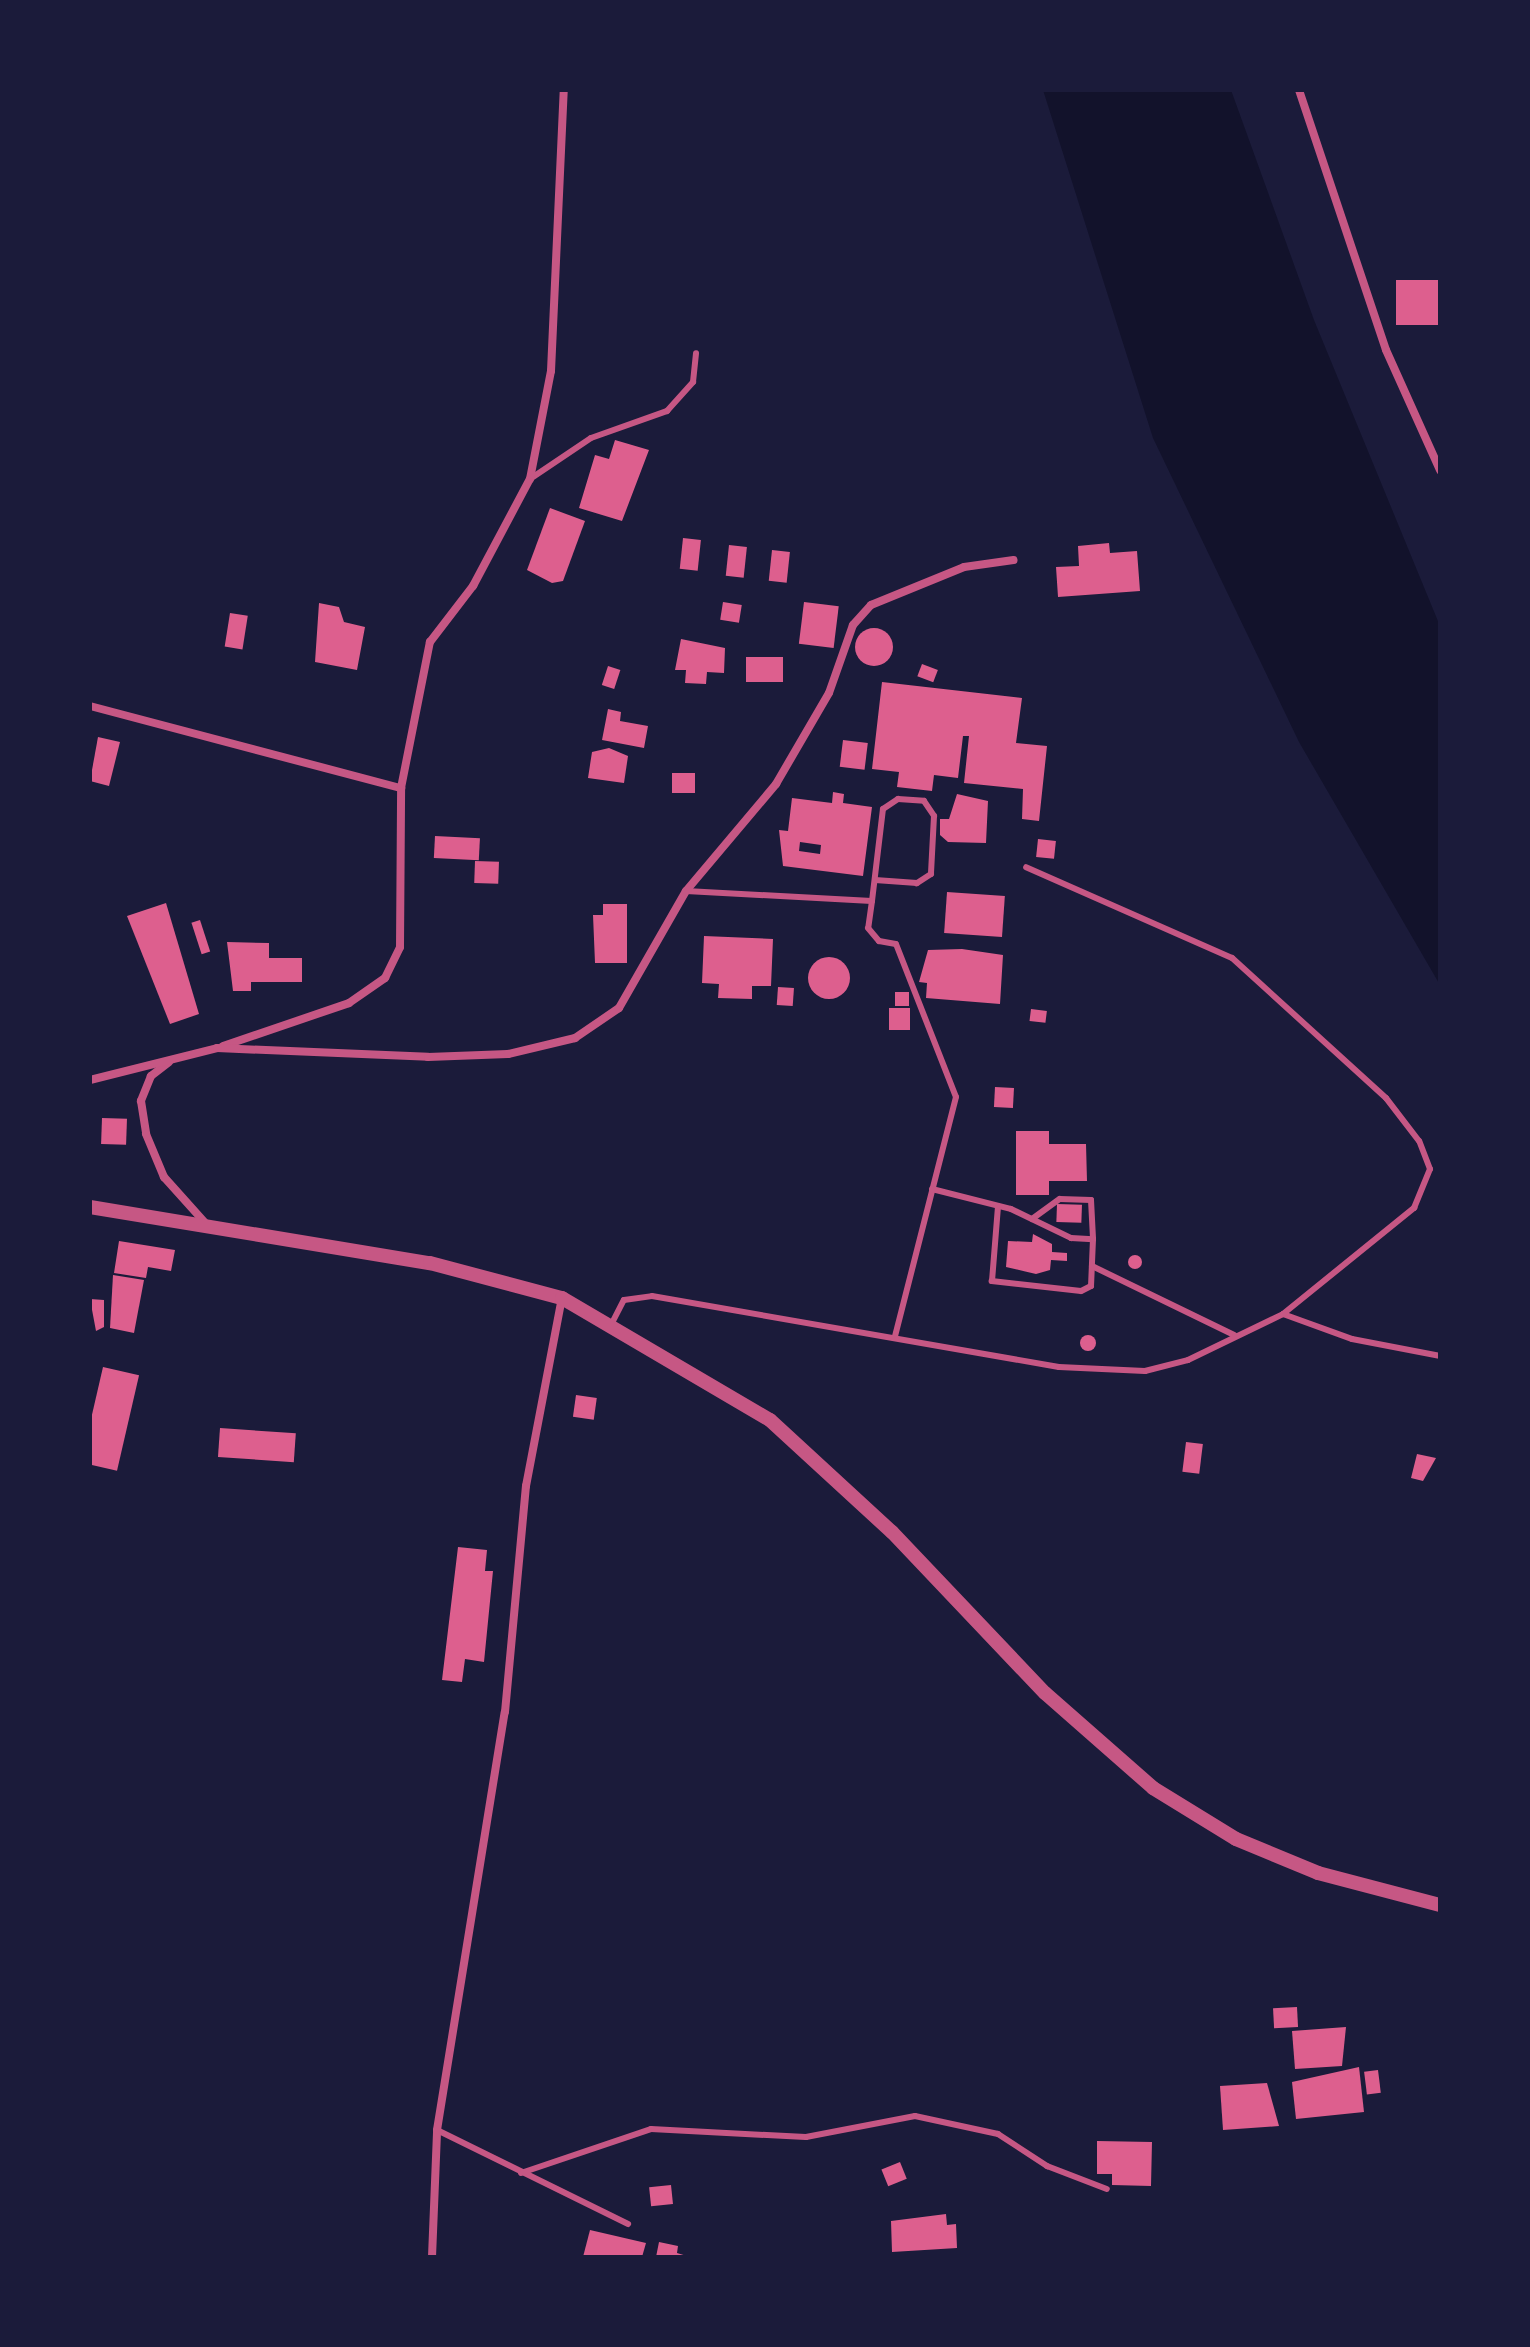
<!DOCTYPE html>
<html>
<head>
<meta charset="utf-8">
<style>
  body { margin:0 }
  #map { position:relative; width:1530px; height:2347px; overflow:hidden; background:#1b1b3a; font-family:Helvetica,sans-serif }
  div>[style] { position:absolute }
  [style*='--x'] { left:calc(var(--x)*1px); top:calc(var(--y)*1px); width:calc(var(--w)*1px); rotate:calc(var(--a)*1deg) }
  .water>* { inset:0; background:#12122b }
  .building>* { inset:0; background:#dd5f8e; transform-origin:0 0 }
  .round { border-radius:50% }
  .service>* { height:6px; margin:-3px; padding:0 3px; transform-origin:3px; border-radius:3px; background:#c65784 }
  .minor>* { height:8px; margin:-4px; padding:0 4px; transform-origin:4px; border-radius:4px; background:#c65784 }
  .tertiary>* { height:14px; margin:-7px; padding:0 7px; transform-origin:7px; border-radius:7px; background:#c65784 }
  span { translate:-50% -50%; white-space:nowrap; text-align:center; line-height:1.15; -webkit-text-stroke:7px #1b1b3a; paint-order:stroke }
  .frame { position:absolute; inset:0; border:92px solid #1b1b3a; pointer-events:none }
</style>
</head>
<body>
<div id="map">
  <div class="water">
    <i style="clip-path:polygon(1043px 90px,1231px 90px,1314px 320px,1440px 626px,1440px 985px,1299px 742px,1153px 438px)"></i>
  </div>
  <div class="building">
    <i style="left:1440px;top:280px;width:45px;height:44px;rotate:90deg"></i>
    <i style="clip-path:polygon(615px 440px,649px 450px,622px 521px,579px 508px,595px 455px,609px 459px)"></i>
    <i style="clip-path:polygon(550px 508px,585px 521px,563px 581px,552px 583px,527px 570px)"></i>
    <i style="left:683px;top:538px;width:18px;height:31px;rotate:6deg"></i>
    <i style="clip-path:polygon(1109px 543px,1110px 553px,1137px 551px,1140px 591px,1058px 597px,1056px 567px,1079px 566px,1078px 546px)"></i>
    <i style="left:729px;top:545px;width:18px;height:31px;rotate:6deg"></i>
    <i style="left:772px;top:550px;width:18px;height:31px;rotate:6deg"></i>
    <i style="left:723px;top:602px;width:19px;height:18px;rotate:9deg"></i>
    <i style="left:804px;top:602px;width:35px;height:42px;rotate:7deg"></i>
    <i style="clip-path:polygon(319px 603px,339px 607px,344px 622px,365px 627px,357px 670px,315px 662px)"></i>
    <i style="left:230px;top:613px;width:18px;height:34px;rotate:9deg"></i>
    <i class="round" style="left:855px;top:628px;width:38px;height:38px"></i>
    <i style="clip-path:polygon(681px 639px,725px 648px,724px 673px,707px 672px,706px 684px,685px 683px,686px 670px,675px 670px)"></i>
    <i style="left:746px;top:657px;width:37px;height:25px"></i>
    <i style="left:922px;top:664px;width:17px;height:13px;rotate:21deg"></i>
    <i style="left:608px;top:666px;width:13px;height:20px;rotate:18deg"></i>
    <i style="clip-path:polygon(882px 682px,1022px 698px,1016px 743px,1047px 746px,1039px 821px,1022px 819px,1023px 789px,964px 783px,969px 736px,963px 736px,958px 778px,934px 775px,932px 791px,897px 787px,899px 772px,872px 769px)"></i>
    <i style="clip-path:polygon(608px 709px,621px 712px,620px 721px,648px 726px,644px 748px,602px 740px)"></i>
    <i style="clip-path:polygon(98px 737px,120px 742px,109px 786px,90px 781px)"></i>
    <i style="left:843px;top:740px;width:25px;height:27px;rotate:7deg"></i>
    <i style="clip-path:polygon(609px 748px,628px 756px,624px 783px,588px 778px,592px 752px)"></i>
    <i style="left:672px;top:773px;width:23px;height:20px"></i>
    <i style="clip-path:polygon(evenodd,833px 792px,844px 794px,843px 803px,872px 807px,863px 876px,783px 866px,779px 830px,788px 831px,792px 798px,832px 803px,833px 792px,800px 842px,821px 845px,820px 854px,799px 851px,800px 842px)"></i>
    <i style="clip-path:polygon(957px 794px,988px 801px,986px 843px,948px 842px,940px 835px,940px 819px,949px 819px)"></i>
    <i style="left:435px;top:836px;width:45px;height:22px;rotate:3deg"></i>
    <i style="left:1038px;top:839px;width:18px;height:18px;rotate:6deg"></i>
    <i style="left:475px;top:861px;width:24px;height:22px;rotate:2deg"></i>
    <i style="left:947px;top:892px;width:58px;height:41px;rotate:4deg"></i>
    <i style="clip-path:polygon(166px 903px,199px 1014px,170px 1024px,127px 916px)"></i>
    <i style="clip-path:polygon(603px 904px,627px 904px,627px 963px,595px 963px,593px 915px,603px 915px)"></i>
    <i style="left:200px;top:920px;width:33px;height:9px;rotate:72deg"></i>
    <i style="clip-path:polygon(704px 936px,773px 939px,771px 986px,752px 986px,752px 999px,718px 998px,719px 984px,702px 983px)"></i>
    <i style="clip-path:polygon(227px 942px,269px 943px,269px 958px,302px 958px,302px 982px,251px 982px,251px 991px,233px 991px)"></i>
    <i style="clip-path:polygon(962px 949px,1003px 955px,1000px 1004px,926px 998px,927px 983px,919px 982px,928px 950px)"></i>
    <i class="round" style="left:808px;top:957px;width:42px;height:42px"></i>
    <i style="left:778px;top:987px;width:16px;height:18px;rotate:4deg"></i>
    <i style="left:895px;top:992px;width:14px;height:14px"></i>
    <i style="left:889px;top:1008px;width:21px;height:22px"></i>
    <i style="left:1031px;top:1009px;width:16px;height:12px;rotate:7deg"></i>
    <i style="left:995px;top:1087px;width:19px;height:20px;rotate:3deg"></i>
    <i style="left:102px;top:1118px;width:25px;height:26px;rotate:2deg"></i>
    <i style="clip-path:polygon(1016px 1131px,1049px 1131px,1049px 1144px,1086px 1144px,1087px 1181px,1049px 1181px,1049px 1195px,1016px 1195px)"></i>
    <i style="left:1057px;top:1204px;width:25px;height:18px;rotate:2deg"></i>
    <i style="clip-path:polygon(1033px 1234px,1052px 1244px,1052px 1252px,1067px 1253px,1067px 1261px,1051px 1260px,1050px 1270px,1036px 1274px,1006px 1267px,1008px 1241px,1032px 1242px)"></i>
    <i style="clip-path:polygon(119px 1241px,175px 1250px,171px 1271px,148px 1267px,146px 1278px,114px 1273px)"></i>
    <i class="round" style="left:1128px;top:1255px;width:14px;height:14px"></i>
    <i style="clip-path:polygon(113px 1275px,144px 1280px,134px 1333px,110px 1328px)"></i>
    <i style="clip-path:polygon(90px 1299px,104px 1300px,104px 1327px,96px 1331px)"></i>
    <i class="round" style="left:1080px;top:1335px;width:16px;height:16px"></i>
    <i style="left:103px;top:1367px;width:37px;height:98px;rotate:13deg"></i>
    <i style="left:576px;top:1395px;width:21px;height:22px;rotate:8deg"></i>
    <i style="left:220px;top:1428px;width:76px;height:29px;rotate:4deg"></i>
    <i style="left:1186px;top:1442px;width:17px;height:30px;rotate:7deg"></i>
    <i style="clip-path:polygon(1417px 1454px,1436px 1458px,1423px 1481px,1411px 1478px)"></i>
    <i style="clip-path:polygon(458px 1547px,487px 1550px,485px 1571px,493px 1571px,484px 1662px,465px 1659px,462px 1682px,442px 1680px)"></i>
    <i style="left:1297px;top:2007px;width:20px;height:24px;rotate:87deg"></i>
    <i style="clip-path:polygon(1346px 2027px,1342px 2066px,1295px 2069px,1292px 2031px)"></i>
    <i style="clip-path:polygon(1359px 2067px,1364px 2112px,1296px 2119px,1292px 2082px)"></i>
    <i style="left:1378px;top:2070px;width:23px;height:14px;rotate:83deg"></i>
    <i style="clip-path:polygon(1267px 2083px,1279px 2126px,1223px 2130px,1220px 2086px)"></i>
    <i style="clip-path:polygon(1097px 2141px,1152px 2142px,1151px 2186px,1112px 2185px,1112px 2174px,1097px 2174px)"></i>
    <i style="left:900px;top:2162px;width:18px;height:20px;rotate:68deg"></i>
    <i style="left:671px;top:2185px;width:19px;height:22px;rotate:84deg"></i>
    <i style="clip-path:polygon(946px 2214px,947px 2225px,956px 2224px,957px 2248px,892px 2252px,891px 2221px)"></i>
    <i style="clip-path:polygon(590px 2230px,646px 2243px,642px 2257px,583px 2257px)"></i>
    <i style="clip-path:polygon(659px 2242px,678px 2246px,677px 2253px,690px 2257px,656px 2257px)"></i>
  </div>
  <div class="service">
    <i style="--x:530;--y:479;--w:73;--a:-33.9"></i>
    <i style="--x:591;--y:438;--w:81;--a:-19.6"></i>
    <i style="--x:667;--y:411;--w:39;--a:-48"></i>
    <i style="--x:693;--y:382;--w:29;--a:-84"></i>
    <i style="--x:686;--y:891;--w:186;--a:3.1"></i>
    <i style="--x:872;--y:901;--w:93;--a:-83.2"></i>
    <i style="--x:883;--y:809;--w:18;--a:-34"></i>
    <i style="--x:898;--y:799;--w:26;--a:4"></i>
    <i style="--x:924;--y:801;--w:18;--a:56"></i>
    <i style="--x:934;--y:816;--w:58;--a:93"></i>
    <i style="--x:931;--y:874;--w:17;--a:147"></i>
    <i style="--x:917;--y:883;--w:42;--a:-175.9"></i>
    <i style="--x:872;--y:901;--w:27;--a:98"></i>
    <i style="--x:868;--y:928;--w:17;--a:50"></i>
    <i style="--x:879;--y:941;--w:17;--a:10"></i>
    <i style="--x:896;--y:944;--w:164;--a:68.6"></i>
    <i style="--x:956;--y:1097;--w:248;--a:104.3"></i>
    <i style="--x:932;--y:1189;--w:81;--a:14.2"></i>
    <i style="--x:1011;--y:1209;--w:67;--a:25.8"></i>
    <i style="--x:1071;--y:1238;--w:22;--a:3"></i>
    <i style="--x:1093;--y:1239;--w:47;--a:92.4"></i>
    <i style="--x:1091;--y:1286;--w:11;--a:153"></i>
    <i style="--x:1081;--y:1291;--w:90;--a:-173.6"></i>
    <i style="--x:992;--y:1281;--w:75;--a:-85.4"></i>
    <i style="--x:1032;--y:1219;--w:34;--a:-36"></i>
    <i style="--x:1060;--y:1199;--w:31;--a:2"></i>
    <i style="--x:1091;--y:1200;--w:39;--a:87"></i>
    <i style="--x:1092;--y:1266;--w:158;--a:25.9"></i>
    <i style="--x:1283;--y:1314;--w:73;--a:19.9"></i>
    <i style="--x:1352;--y:1339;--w:90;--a:10.9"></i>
    <i style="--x:611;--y:1325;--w:28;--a:-63"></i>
    <i style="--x:624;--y:1300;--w:28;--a:-8"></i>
    <i style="--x:652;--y:1296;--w:413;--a:9.9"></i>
    <i style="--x:1059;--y:1367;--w:86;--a:2.7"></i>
    <i style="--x:1145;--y:1371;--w:44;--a:-14.3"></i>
    <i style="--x:1188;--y:1360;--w:106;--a:-25.8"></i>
    <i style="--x:1283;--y:1314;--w:169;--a:-39"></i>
    <i style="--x:1414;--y:1208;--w:42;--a:-67.7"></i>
    <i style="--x:1430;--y:1169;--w:30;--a:-111"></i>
    <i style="--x:1419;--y:1141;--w:54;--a:-127.5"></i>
    <i style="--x:1386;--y:1098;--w:208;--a:-137.7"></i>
    <i style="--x:1232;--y:958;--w:225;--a:-156.2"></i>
    <i style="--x:437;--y:2130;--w:213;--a:26.2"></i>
    <i style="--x:521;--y:2173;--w:137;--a:-18.7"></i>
    <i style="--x:651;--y:2129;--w:155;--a:3"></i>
    <i style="--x:806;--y:2137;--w:111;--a:-10.9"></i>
    <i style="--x:915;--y:2116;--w:85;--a:12.2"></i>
    <i style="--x:998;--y:2134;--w:59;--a:33.1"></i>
    <i style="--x:1047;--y:2166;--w:64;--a:21"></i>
  </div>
  <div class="minor">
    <i style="--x:1299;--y:90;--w:274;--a:71.5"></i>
    <i style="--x:1386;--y:350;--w:132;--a:65.8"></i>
    <i style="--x:90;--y:706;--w:322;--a:14.8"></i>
    <i style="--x:223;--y:1046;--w:133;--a:-18.8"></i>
    <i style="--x:349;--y:1003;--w:44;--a:-34.8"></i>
    <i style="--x:385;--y:978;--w:34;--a:-64"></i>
    <i style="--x:400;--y:947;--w:159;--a:-89.6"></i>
    <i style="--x:401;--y:788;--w:149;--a:-78.8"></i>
    <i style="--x:430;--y:642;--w:71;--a:-52.5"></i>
    <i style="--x:473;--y:586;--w:121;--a:-62"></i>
    <i style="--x:530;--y:479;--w:110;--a:-79"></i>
    <i style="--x:551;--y:371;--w:281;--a:-87.4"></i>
    <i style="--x:169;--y:1062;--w:23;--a:142"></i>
    <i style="--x:151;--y:1076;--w:27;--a:112"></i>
    <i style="--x:141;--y:1101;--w:33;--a:81"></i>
    <i style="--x:146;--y:1134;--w:47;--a:67.3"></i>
    <i style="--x:164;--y:1177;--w:64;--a:48.1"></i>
    <i style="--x:90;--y:1080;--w:131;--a:-14.1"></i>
    <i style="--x:217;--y:1048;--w:211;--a:2.4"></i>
    <i style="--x:428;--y:1057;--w:80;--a:-2.1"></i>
    <i style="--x:508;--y:1054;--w:69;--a:-13.4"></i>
    <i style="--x:575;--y:1038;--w:53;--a:-34.3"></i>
    <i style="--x:619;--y:1008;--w:135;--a:-60.2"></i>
    <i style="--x:686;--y:891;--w:140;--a:-49.9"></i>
    <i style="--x:776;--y:784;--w:105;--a:-59.8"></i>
    <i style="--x:829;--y:693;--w:72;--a:-70.6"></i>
    <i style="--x:853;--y:625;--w:27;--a:-48"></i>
    <i style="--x:871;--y:605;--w:100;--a:-22.2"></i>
    <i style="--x:964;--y:567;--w:50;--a:-8"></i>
    <i style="--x:432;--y:2257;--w:127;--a:-87.7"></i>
    <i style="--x:437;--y:2130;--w:423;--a:-80.8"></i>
    <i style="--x:505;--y:1712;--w:227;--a:-84.7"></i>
    <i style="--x:526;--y:1486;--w:191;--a:-79.2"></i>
  </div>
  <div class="tertiary">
    <i style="--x:90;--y:1207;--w:345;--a:9.4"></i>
    <i style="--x:430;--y:1263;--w:137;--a:14.9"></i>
    <i style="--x:562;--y:1298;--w:241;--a:30.4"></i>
    <i style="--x:770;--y:1420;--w:166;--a:42.6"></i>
    <i style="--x:892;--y:1532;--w:222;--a:46.5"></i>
    <i style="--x:1045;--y:1693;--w:144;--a:41.3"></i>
    <i style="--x:1153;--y:1788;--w:97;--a:31.6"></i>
    <i style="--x:1236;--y:1839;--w:89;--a:22.5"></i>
    <i style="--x:1318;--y:1873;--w:126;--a:14.7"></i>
  </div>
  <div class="frame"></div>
</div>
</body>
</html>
